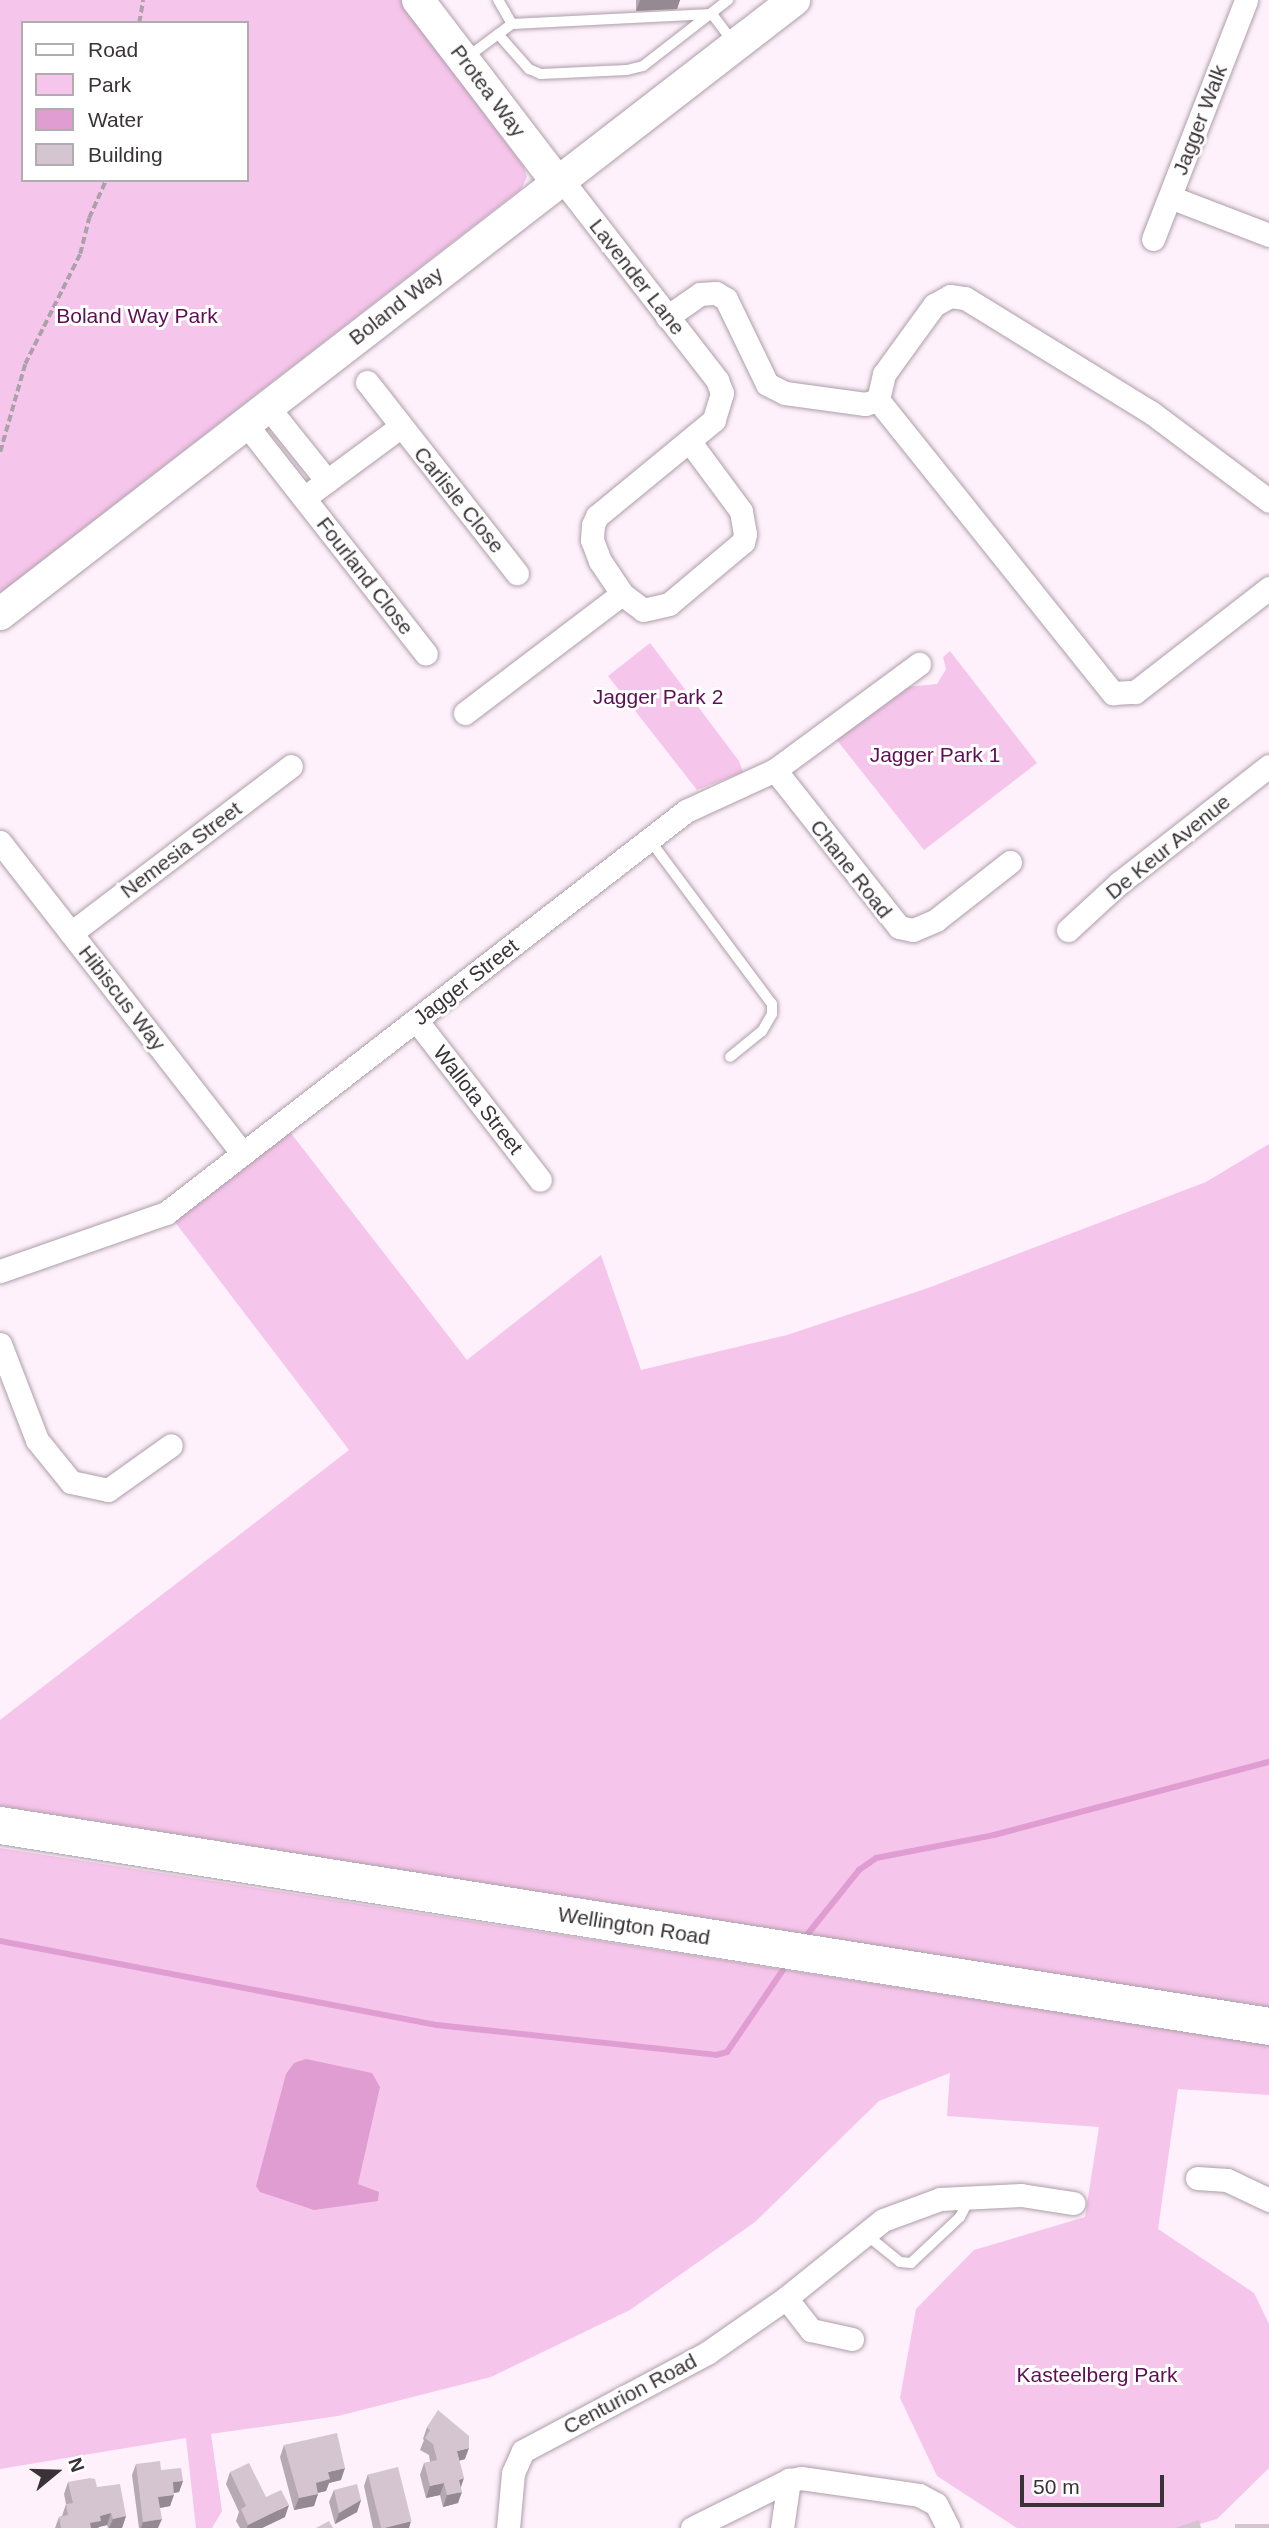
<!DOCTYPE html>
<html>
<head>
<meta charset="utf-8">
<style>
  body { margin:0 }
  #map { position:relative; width:1269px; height:2528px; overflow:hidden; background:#fef1fb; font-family:Helvetica,sans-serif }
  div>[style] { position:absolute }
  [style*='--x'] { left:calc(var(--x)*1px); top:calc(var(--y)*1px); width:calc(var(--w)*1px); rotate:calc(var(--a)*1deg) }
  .green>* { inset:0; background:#f6c5eb }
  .water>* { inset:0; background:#df9dd2 }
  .stream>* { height:6px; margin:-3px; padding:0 3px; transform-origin:3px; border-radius:3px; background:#df9dd2 }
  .path>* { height:3.5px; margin-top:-1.75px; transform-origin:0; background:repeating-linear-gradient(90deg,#aba1a9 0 7px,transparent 0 10.5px) }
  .roads { filter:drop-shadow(0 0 2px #ad9ea9) drop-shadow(0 0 2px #ad9ea9) }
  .lane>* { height:10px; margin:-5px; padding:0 5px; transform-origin:5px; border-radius:5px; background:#fff }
  .street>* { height:23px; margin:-11.5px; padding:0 11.5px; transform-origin:11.5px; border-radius:11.5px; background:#fff }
  .secondary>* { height:32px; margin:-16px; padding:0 16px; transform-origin:16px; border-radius:16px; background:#fff }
  .primary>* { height:37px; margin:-18.5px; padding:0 18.5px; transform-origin:18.5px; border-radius:18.5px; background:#fff }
  .wall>* { inset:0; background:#b7a9b4 }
  .shaded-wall>* { inset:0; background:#958a92 }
  .building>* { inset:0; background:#d5c5d1; transform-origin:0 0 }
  span { translate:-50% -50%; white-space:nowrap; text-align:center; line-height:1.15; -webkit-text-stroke:6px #fff; paint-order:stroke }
  .street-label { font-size:21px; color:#393337 }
  .park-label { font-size:21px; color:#5e0f54 }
  .legend { position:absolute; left:21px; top:21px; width:228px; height:161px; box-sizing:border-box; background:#fff; border:2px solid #b0adaf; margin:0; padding:9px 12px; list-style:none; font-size:21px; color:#393337 }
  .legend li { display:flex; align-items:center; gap:14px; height:35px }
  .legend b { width:35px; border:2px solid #b0adaf }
  .north { position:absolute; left:21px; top:2437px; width:70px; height:70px; -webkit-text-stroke:5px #fff; paint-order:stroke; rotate:71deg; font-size:19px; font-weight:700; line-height:28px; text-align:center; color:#393337 }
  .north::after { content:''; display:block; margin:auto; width:24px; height:32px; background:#393337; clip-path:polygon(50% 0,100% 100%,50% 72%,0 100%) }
  .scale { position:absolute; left:1020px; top:2475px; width:144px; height:32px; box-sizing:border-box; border:4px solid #393337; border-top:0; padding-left:9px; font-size:21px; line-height:24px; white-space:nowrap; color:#393337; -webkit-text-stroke:5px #fff; paint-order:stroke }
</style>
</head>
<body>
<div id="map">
  <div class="green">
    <i style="clip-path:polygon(evenodd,0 0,405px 0,475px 92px,471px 96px,524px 167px,527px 177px,521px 189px,0 593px,0 0,23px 23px,247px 23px,247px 180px,23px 180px,23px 23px)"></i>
    <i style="clip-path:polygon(650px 643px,739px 761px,743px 772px,697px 790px,608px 676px)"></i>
    <i style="clip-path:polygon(950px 651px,1037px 763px,924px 850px,836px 739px,905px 687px,937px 684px,946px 669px,943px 657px)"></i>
    <i style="clip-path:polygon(290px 1132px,467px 1360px,601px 1255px,641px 1370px,787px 1335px,928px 1288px,1206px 1182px,1269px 1144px,1269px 2008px,0 1806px,0 1720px,349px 1450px,175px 1222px)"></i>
    <i style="clip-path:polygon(0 1848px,1269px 2045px,1269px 2095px,1178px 2089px,1158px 2229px,1254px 2293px,1269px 2324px,1269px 2468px,1217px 2519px,1186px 2528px,1017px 2528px,937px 2476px,900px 2398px,916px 2309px,974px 2250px,1085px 2217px,1099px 2127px,947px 2116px,950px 2073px,879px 2101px,755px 2222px,630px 2310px,491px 2377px,338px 2416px,211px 2434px,222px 2511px,212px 2528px,196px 2528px,186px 2438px,0 2469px)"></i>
  </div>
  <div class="water">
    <i style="clip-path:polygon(306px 2059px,372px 2073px,380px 2087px,358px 2184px,379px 2192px,378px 2201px,314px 2210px,260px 2192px,256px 2186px,286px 2074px,294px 2063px)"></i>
  </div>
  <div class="stream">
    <i style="--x:806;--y:1936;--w:85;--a:-51.2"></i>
    <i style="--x:859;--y:1870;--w:21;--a:-35"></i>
    <i style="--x:876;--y:1858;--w:120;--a:-11"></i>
    <i style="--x:994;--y:1835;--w:285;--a:-14.9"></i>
    <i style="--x:0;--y:1941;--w:445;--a:10.9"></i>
    <i style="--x:437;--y:2025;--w:281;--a:6.1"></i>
    <i style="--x:716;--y:2055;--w:11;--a:-15"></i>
    <i style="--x:727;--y:2052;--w:99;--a:-55.7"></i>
  </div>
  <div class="path">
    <i style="--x:139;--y:23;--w:23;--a:-80"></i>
    <i style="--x:0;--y:452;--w:91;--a:-74.1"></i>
    <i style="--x:25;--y:364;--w:123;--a:-63.4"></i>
    <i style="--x:80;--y:254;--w:37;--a:-76"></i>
    <i style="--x:89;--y:218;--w:42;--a:-65.9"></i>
  </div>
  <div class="roads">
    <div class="lane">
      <i style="--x:712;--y:14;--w:35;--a:53"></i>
      <i style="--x:512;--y:24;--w:200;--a:-2.9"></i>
      <i style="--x:498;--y:34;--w:47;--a:48.5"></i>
      <i style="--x:529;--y:69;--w:13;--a:23"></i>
      <i style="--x:541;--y:74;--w:86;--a:-2.7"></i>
      <i style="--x:627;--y:70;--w:16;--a:-14"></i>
      <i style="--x:643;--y:66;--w:108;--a:-37.8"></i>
      <i style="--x:466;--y:58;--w:57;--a:-36.5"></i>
      <i style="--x:512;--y:24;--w:28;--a:-120"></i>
      <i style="--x:649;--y:839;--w:206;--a:53.3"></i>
      <i style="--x:772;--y:1004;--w:10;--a:90"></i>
      <i style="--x:772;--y:1014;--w:20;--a:120"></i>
      <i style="--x:762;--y:1031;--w:41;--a:140.9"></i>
      <i style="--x:868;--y:2236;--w:41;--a:39.1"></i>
      <i style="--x:900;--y:2262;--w:11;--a:5"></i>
      <i style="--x:911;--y:2263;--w:67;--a:-43.2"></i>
      <i style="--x:960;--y:2217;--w:22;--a:-63"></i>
    </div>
    <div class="street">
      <i style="--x:557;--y:182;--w:14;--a:30"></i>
      <i style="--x:569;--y:189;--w:242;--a:52.2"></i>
      <i style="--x:717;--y:380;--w:14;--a:69"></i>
      <i style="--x:722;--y:393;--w:28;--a:107"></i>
      <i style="--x:714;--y:420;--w:151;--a:140.6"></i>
      <i style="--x:597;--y:516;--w:10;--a:114"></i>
      <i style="--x:593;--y:525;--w:15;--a:94"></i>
      <i style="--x:592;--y:540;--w:22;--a:69"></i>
      <i style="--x:600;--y:561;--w:40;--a:56"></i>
      <i style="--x:622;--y:594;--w:26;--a:37"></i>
      <i style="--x:643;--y:610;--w:27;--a:-13"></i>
      <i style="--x:669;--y:604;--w:97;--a:-40"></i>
      <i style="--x:743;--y:542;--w:8;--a:-76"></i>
      <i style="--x:745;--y:534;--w:23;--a:-100"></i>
      <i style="--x:741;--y:511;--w:86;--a:-126.5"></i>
      <i style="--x:1170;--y:197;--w:106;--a:21"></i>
      <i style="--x:1153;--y:239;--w:256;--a:-68.7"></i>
      <i style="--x:667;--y:317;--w:40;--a:-34.9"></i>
      <i style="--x:700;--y:294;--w:16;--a:-4"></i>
      <i style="--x:716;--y:293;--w:12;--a:31"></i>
      <i style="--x:726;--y:299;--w:94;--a:64.2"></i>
      <i style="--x:767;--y:384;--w:20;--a:27"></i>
      <i style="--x:785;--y:393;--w:81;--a:7.8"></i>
      <i style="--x:865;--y:404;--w:14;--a:-17"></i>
      <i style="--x:878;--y:400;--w:27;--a:-77"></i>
      <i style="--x:884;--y:374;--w:85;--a:-54.1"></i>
      <i style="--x:934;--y:305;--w:18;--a:-29"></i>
      <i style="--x:950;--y:296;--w:15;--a:8"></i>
      <i style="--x:965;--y:298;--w:220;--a:31.6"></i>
      <i style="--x:1152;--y:413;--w:146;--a:36.9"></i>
      <i style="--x:367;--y:382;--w:243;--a:51.9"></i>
      <i style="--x:878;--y:400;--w:376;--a:51.3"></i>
      <i style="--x:1113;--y:693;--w:22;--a:-3"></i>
      <i style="--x:1135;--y:692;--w:170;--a:-37.8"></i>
      <i style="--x:267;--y:406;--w:96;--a:51.3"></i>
      <i style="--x:245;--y:423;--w:293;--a:51.9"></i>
      <i style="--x:304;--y:498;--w:119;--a:-36.5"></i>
      <i style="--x:465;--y:713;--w:197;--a:-37.2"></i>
      <i style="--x:775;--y:770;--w:200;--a:51.7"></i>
      <i style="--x:899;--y:927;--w:14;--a:12"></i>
      <i style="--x:913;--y:930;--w:25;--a:-23"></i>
      <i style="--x:936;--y:920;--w:94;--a:-38.1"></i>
      <i style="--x:0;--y:842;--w:395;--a:52.1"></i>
      <i style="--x:1068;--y:930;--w:69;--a:-42.7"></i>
      <i style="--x:1119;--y:883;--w:190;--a:-38"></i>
      <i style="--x:71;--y:933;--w:276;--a:-37.2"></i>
      <i style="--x:416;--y:1020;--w:202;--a:52.2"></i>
      <i style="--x:0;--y:1271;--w:176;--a:-19.3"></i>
      <i style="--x:166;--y:1213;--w:657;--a:-37.71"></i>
      <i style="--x:686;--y:811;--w:98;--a:-24.7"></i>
      <i style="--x:775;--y:770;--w:179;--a:-36.4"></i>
      <i style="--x:0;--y:1344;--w:103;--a:68.9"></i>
      <i style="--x:37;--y:1440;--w:54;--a:51"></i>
      <i style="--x:71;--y:1482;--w:38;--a:12"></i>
      <i style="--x:108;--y:1490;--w:77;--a:-35.5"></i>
      <i style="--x:1197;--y:2178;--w:30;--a:4"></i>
      <i style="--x:1227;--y:2180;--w:47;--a:25.5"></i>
      <i style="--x:786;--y:2298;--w:124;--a:-38.8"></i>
      <i style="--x:883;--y:2220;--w:61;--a:-20.2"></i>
      <i style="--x:940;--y:2199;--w:81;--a:-2.8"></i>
      <i style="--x:1021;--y:2195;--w:53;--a:8.7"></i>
      <i style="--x:508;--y:2528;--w:55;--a:-84.8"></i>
      <i style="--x:513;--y:2473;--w:24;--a:-66"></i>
      <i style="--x:523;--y:2451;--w:208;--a:-28"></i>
      <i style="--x:707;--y:2353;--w:96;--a:-34.8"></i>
      <i style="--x:786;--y:2298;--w:41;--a:52"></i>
      <i style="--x:811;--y:2330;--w:42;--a:12.4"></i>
      <i style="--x:692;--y:2528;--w:108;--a:-26.3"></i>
      <i style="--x:789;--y:2480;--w:12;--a:-9"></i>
      <i style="--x:801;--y:2478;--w:119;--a:8.2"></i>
      <i style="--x:919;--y:2495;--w:19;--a:28"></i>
      <i style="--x:936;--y:2504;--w:27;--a:63"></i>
      <i style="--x:782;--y:2528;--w:49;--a:-81.7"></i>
    </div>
    <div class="secondary">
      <i style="--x:418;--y:0;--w:229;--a:52.6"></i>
      <i style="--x:0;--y:614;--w:1004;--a:-37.71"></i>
    </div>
    <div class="primary">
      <i style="--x:0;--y:1825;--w:1285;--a:9"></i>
    </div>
  </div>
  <div class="wall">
    <i style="clip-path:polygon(636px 0,680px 0,677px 9px,636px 11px)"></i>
    <i style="clip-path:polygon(427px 2427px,465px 2459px,459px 2461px,461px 2487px,458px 2503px,443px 2507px,440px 2495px,426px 2498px,420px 2475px,424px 2463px,430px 2462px,429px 2455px,420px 2450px,424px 2440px,423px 2439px)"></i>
    <i style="clip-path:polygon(284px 2445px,341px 2480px,329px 2483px,326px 2491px,318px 2493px,314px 2506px,294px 2510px,280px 2457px)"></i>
    <i style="clip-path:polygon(136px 2464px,161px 2470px,183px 2481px,179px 2492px,174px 2493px,170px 2506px,160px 2508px,158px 2528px,139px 2528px,132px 2475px)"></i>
    <i style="clip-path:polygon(230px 2472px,266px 2497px,285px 2517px,262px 2528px,240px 2528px,236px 2521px,239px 2512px,226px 2484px)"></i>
    <i style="clip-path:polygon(368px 2474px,409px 2528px,373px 2528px,364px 2486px)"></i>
    <i style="clip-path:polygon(68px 2482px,97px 2487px,126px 2516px,122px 2528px,108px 2528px,107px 2525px,99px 2527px,98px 2528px,55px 2528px,59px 2517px,62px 2516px,66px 2504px,64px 2494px)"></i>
    <i style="clip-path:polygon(334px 2490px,361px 2500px,357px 2512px,335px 2524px,329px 2502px)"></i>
  </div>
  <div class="shaded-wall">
    <i style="clip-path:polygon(640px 0,680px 0,677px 9px,636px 11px)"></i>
    <i style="clip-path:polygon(469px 2448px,465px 2459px,453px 2462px,457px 2451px)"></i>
    <i style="clip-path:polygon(345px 2468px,341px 2480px,329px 2483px,326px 2491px,312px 2494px,316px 2483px,328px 2472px)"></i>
    <i style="clip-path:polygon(464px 2478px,460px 2490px,459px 2480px)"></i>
    <i style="clip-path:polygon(183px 2481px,179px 2492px,168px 2494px,173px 2482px)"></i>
    <i style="clip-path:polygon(444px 2483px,440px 2495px,426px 2498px,430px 2486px)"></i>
    <i style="clip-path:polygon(462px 2492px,458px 2503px,443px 2507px,447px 2495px)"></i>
    <i style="clip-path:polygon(318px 2494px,314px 2506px,294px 2510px,299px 2498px)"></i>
    <i style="clip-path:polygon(174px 2495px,170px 2506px,154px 2509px,158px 2497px)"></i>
    <i style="clip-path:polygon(361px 2500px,357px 2512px,335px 2524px,339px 2513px)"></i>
    <i style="clip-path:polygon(289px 2505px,285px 2517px,262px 2528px,247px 2528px,248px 2525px)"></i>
    <i style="clip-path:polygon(111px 2513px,107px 2525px,99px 2527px,98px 2528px,88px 2528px,90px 2523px,100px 2516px)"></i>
    <i style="clip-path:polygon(126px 2516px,122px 2528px,109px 2528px,113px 2519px)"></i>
    <i style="clip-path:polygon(162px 2519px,158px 2528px,141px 2528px,143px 2522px)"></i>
    <i style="clip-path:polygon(411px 2521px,409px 2528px,380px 2528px)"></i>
  </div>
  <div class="building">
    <i style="clip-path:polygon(438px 2410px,469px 2436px,469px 2448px,457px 2451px,464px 2478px,459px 2480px,462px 2492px,447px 2495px,444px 2483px,430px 2486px,424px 2463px,437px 2460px,433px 2444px,425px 2438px,430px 2430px,427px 2427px)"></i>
    <i style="clip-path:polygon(337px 2433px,345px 2468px,328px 2472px,330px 2479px,316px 2483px,318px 2494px,299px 2498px,284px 2445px)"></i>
    <i style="clip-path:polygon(160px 2461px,161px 2470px,181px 2468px,183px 2481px,173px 2482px,174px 2495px,158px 2497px,162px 2519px,143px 2522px,136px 2464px)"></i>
    <i style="clip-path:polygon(249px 2463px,266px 2497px,281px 2490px,289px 2505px,248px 2525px,241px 2509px,246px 2506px,230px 2472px)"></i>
    <i style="left:398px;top:2467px;width:56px;height:31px;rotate:76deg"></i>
    <i style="clip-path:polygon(90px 2478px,95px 2479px,97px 2487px,120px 2484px,126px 2516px,113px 2519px,111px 2513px,100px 2516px,101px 2521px,90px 2523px,91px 2528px,61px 2528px,59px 2517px,68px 2515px,66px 2504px,73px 2503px,68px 2482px)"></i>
    <i style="clip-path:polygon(357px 2484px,361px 2500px,339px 2513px,334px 2490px)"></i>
    <i style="clip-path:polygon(1199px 2520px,1201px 2528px,1175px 2528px)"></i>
    <i style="clip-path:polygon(329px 2521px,333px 2528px,316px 2528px)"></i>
    <i style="left:1235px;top:2524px;width:34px;height:4px"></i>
  </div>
  <div class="street-label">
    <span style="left:488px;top:91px;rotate:53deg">Protea Way</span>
    <span style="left:1200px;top:120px;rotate:-69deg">Jagger Walk</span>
    <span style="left:637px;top:277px;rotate:52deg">Lavender Lane</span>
    <span style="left:396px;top:306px;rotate:-38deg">Boland Way</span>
    <span style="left:459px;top:500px;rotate:51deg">Carlisle Close</span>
    <span style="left:365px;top:576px;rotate:52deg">Fourland Close</span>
    <span style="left:1168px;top:847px;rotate:-39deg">De Keur Avenue</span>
    <span style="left:181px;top:850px;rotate:-37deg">Nemesia Street</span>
    <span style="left:851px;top:869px;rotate:52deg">Chane Road</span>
    <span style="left:466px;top:982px;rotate:-38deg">Jagger Street</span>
    <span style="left:122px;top:998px;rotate:52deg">Hibiscus Way</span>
    <span style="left:478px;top:1100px;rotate:52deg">Wallota Street</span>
    <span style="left:634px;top:1926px;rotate:9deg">Wellington Road</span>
    <span style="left:630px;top:2394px;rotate:-28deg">Centurion Road</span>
  </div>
  <div class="park-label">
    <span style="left:137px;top:316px">Boland Way Park</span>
    <span style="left:658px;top:697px">Jagger Park 2</span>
    <span style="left:935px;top:755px">Jagger Park 1</span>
    <span style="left:1097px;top:2375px">Kasteelberg Park</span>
  </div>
  <ul class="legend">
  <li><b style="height:9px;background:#fff"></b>Road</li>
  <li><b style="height:19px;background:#f6c5eb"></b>Park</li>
  <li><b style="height:19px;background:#df9dd2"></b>Water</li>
  <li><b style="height:19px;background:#d5c5d1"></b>Building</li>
  </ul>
  <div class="north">N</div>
  <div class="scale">50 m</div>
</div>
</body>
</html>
